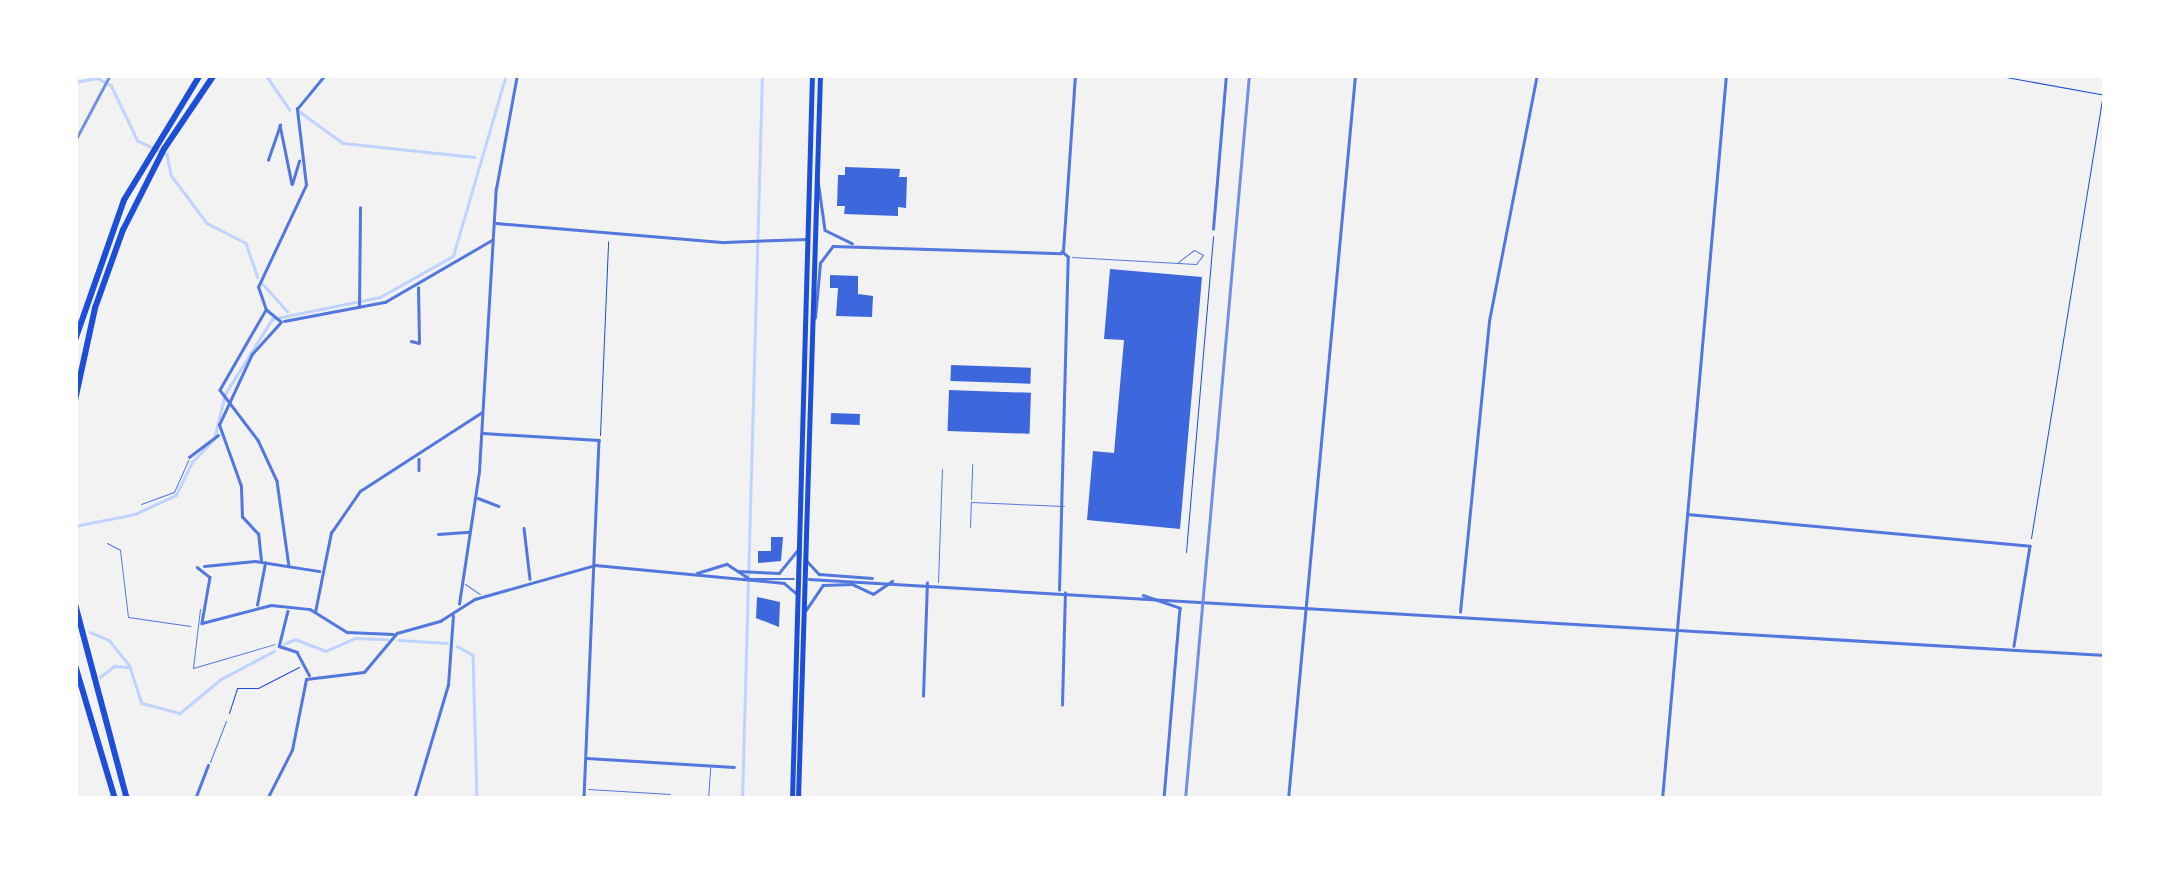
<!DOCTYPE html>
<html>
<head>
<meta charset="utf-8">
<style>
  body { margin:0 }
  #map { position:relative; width:2180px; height:874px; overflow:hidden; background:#f2f2f2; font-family:Barlow,sans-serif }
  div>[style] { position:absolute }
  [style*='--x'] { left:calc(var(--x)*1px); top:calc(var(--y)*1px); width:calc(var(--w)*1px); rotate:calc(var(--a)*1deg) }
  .stream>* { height:2.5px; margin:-1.25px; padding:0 1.25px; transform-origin:1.25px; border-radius:1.25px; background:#bfd3fe }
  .building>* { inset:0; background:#3d67dc; transform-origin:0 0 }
  .path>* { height:1px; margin:-0.5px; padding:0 0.5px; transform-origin:0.5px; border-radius:0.5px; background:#1d4ed8 }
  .service>* { height:1px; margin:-0.5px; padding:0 0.5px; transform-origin:0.5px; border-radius:0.5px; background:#5277de }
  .minor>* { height:2.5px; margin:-1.25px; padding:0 1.25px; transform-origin:1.25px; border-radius:1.25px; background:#5277de }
  .primary>* { height:5px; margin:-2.5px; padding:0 2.5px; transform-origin:2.5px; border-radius:2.5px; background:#1d4ed8 }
  .motorway>* { height:6px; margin:-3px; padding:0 3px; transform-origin:3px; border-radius:3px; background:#1d4ed8 }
  .rail>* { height:2.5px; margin:-1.25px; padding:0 1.25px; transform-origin:1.25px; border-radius:1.25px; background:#7290e2 }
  span { translate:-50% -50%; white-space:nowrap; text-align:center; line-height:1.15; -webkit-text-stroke:8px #fff; paint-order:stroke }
  .frame { position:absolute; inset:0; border:78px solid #fff; pointer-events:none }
</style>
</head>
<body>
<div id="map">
  <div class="stream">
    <i style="--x:266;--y:75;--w:42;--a:55.6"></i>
    <i style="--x:75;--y:82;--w:22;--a:-10"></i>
    <i style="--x:97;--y:78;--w:16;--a:27"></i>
    <i style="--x:111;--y:85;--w:62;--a:64.3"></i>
    <i style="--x:138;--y:141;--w:32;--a:24"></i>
    <i style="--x:167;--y:154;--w:21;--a:79"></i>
    <i style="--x:171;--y:175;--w:60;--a:53.1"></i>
    <i style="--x:207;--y:223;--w:44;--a:27.1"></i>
    <i style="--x:246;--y:243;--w:36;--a:71"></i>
    <i style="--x:299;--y:111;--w:54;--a:36"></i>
    <i style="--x:343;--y:143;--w:132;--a:6.1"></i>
    <i style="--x:262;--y:283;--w:38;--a:48"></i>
    <i style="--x:75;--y:526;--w:61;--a:-11.3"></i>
    <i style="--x:135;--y:514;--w:45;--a:-24.9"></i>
    <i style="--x:176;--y:495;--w:37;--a:-64"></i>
    <i style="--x:192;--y:462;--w:32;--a:-46"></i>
    <i style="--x:214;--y:439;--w:46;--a:-76.3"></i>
    <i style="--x:225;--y:394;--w:89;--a:-57.9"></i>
    <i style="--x:272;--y:319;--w:110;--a:-11.5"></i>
    <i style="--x:380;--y:297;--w:84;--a:-29.3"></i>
    <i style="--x:453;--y:256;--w:189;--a:-73.7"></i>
    <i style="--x:90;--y:632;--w:21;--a:23"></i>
    <i style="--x:109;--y:640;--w:32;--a:51"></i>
    <i style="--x:399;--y:640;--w:48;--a:3.6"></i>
    <i style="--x:284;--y:644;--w:12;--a:-24"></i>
    <i style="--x:295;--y:639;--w:33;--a:21"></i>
    <i style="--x:326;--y:651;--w:32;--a:-24"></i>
    <i style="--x:355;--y:638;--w:32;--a:2"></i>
    <i style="--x:457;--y:646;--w:18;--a:29"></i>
    <i style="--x:473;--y:655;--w:144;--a:88.4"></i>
    <i style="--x:100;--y:677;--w:18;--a:-38"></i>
    <i style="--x:114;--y:666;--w:16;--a:4"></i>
    <i style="--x:130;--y:667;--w:38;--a:72"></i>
    <i style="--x:142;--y:703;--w:39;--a:15"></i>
    <i style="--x:180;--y:713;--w:53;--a:-39.7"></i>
    <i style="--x:221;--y:679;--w:60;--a:-27.8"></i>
    <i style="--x:742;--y:799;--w:724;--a:-88.42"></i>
  </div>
  <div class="building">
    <i style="clip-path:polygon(845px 167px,900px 169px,899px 177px,907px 177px,906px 208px,898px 207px,898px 216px,844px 214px,845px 206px,837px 206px,838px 175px,845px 175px)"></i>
    <i style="clip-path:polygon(1110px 269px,1202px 277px,1180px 529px,1087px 520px,1093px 451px,1114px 453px,1124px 340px,1104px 339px)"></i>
    <i style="clip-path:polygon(830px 275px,858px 276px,858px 294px,873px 296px,872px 317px,836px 316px,838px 288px,830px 288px)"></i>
    <i style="left:951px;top:365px;width:80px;height:16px;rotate:2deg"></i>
    <i style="left:949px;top:390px;width:82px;height:41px;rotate:2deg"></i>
    <i style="left:831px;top:413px;width:29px;height:11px;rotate:2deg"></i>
    <i style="clip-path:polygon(771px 537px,783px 537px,781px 561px,758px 563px,758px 551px,771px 551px)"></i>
    <i style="clip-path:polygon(757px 597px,780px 602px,779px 627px,756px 618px)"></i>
  </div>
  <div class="path">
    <i style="--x:1995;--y:75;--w:112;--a:10.3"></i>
    <i style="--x:600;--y:435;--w:194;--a:-87.6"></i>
    <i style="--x:2031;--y:538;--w:461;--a:-80.8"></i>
    <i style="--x:1186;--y:552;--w:317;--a:-85.1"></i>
    <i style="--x:229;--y:713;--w:26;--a:-72"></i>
    <i style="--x:237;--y:688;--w:21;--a:0"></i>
    <i style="--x:258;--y:688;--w:46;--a:-27.1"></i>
  </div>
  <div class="service">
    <i style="--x:1072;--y:257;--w:124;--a:3.2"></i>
    <i style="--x:1196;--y:264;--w:11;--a:-52"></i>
    <i style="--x:1203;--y:255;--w:10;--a:-151"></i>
    <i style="--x:1194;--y:250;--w:20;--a:143"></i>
    <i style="--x:971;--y:499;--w:35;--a:-88"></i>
    <i style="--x:141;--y:504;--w:35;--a:-20"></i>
    <i style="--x:174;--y:492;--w:35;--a:-66"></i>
    <i style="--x:970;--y:527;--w:25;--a:-88"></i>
    <i style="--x:971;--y:502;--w:93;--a:2.5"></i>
    <i style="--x:107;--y:543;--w:15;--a:28"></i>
    <i style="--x:120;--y:550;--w:67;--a:83.2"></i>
    <i style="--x:128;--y:617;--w:63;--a:8.3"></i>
    <i style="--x:938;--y:582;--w:113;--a:-88"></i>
    <i style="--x:465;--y:584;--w:18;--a:34"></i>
    <i style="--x:200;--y:609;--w:59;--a:96.8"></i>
    <i style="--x:193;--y:668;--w:85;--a:-16.3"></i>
    <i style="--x:210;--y:762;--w:44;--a:-68.7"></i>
    <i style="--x:588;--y:789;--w:82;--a:3.5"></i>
    <i style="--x:708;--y:799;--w:32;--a:-86"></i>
  </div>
  <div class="minor">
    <i style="--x:268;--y:160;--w:37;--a:-71"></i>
    <i style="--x:280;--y:125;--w:60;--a:78.5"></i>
    <i style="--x:292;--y:184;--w:24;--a:-73"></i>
    <i style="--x:818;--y:180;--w:50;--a:82"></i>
    <i style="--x:825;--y:230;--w:30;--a:26"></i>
    <i style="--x:496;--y:223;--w:229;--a:4.8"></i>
    <i style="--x:724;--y:242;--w:83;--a:-2.1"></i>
    <i style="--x:1213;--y:229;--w:155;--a:-85.2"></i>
    <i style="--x:1063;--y:251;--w:176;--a:-86.1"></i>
    <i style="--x:359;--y:307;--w:99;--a:-89.4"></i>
    <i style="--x:266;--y:310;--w:92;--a:119.9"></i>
    <i style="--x:220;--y:390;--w:63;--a:52.8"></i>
    <i style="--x:258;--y:440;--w:45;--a:65.1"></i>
    <i style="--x:277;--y:481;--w:86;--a:82"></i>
    <i style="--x:815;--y:318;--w:55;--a:-84.8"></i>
    <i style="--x:820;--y:263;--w:21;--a:-53"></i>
    <i style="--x:833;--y:246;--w:228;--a:1.8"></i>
    <i style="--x:284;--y:321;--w:103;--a:-10.7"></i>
    <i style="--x:385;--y:302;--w:124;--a:-30.1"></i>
    <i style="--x:281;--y:322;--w:19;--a:-141"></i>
    <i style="--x:266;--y:310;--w:24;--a:-109"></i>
    <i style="--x:258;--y:287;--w:113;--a:-64.8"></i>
    <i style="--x:306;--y:185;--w:77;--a:-96.8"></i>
    <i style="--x:297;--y:109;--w:44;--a:-50.5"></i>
    <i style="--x:411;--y:341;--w:8;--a:14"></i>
    <i style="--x:419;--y:343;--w:55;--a:-91"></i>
    <i style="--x:483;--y:433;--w:116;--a:3.5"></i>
    <i style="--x:599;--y:440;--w:359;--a:92.4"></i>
    <i style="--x:189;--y:457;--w:36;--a:-37"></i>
    <i style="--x:419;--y:459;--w:11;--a:90"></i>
    <i style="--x:478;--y:498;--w:22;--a:21"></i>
    <i style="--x:1687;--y:514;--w:344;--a:5.3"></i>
    <i style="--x:2030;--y:546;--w:101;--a:99.1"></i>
    <i style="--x:524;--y:528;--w:51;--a:83.3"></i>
    <i style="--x:438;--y:534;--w:31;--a:-4"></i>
    <i style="--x:261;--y:561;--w:27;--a:-96"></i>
    <i style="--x:258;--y:534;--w:23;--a:-133"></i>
    <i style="--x:242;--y:517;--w:31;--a:-92"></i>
    <i style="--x:241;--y:486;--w:65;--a:-109.8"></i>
    <i style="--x:219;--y:425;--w:78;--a:-65.1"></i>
    <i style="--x:252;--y:354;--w:42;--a:-47.9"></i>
    <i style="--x:807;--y:561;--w:18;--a:47"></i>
    <i style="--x:819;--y:574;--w:53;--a:4.3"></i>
    <i style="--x:204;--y:566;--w:51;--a:-5.6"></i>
    <i style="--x:255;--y:561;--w:65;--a:8.9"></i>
    <i style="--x:197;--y:567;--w:16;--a:38"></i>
    <i style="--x:210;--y:577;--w:47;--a:99.9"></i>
    <i style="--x:202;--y:623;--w:71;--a:-14.6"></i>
    <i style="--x:271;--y:605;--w:39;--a:6"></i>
    <i style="--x:310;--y:609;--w:44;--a:31.9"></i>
    <i style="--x:347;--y:632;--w:46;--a:2.5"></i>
    <i style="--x:738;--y:571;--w:41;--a:2.8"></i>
    <i style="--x:779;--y:573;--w:28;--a:-51"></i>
    <i style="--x:697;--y:573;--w:31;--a:-17"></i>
    <i style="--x:727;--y:564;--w:24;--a:33"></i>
    <i style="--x:733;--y:579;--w:61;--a:0"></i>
    <i style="--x:809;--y:579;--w:1298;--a:3.36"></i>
    <i style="--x:1059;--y:590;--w:333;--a:-88.5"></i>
    <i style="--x:1068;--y:257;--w:8;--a:-140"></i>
    <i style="--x:1143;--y:595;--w:39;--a:19"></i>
    <i style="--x:1180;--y:608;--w:192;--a:94.8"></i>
    <i style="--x:459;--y:604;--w:134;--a:-81.4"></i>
    <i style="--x:479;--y:471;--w:283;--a:-86.6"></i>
    <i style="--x:496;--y:189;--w:116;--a:-79.6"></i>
    <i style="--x:257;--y:605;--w:43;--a:-79.2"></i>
    <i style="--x:806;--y:610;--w:30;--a:-56"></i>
    <i style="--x:823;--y:585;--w:29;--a:-2"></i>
    <i style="--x:852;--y:584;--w:23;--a:25"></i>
    <i style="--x:873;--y:594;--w:23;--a:-34"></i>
    <i style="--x:288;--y:611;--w:36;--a:104"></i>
    <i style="--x:279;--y:646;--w:19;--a:18"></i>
    <i style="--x:297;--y:652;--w:26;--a:62"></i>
    <i style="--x:315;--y:612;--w:81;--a:-78.6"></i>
    <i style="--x:331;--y:533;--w:51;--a:-55.4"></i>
    <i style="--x:360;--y:491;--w:145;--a:-32.9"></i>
    <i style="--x:1460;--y:612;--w:292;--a:-84.3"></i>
    <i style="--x:1489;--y:321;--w:251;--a:-79"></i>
    <i style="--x:923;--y:696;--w:113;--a:-88"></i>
    <i style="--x:1062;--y:705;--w:112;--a:-88.5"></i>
    <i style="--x:587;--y:758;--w:147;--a:3.5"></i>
    <i style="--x:195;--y:799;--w:36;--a:-69"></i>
    <i style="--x:267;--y:799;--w:55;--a:-63"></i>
    <i style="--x:292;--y:750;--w:72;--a:-78.8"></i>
    <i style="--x:306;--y:679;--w:58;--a:-6.9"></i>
    <i style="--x:364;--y:672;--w:51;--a:-49.8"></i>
    <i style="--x:397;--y:633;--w:45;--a:-15.6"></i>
    <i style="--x:440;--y:621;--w:41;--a:-32.2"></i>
    <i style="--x:475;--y:599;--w:125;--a:-15.8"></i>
    <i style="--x:595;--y:565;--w:190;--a:5.4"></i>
    <i style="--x:784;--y:583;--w:17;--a:40"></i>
    <i style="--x:414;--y:799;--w:119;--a:-73.4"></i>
    <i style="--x:448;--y:685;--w:69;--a:-85.9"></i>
    <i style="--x:1288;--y:799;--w:727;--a:-84.71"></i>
    <i style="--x:1662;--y:799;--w:727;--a:-84.95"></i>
  </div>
  <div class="primary">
    <i style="--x:792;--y:799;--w:724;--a:-88.42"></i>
    <i style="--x:798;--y:799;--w:724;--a:-88.26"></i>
  </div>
  <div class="motorway">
    <i style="--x:75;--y:340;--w:148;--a:-70.7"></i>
    <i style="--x:124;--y:200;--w:146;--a:-58.7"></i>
    <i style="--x:75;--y:400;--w:94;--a:-77.7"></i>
    <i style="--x:95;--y:308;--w:83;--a:-70.3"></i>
    <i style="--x:123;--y:230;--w:91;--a:-63.2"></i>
    <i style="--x:164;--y:149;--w:89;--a:-56"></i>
    <i style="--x:75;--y:604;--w:202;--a:75.1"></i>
    <i style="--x:75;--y:665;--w:140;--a:73.4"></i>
  </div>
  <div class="rail">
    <i style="--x:75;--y:141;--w:75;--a:-62.1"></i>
    <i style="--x:1185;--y:799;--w:727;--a:-84.95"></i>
  </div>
  <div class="frame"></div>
</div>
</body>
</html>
